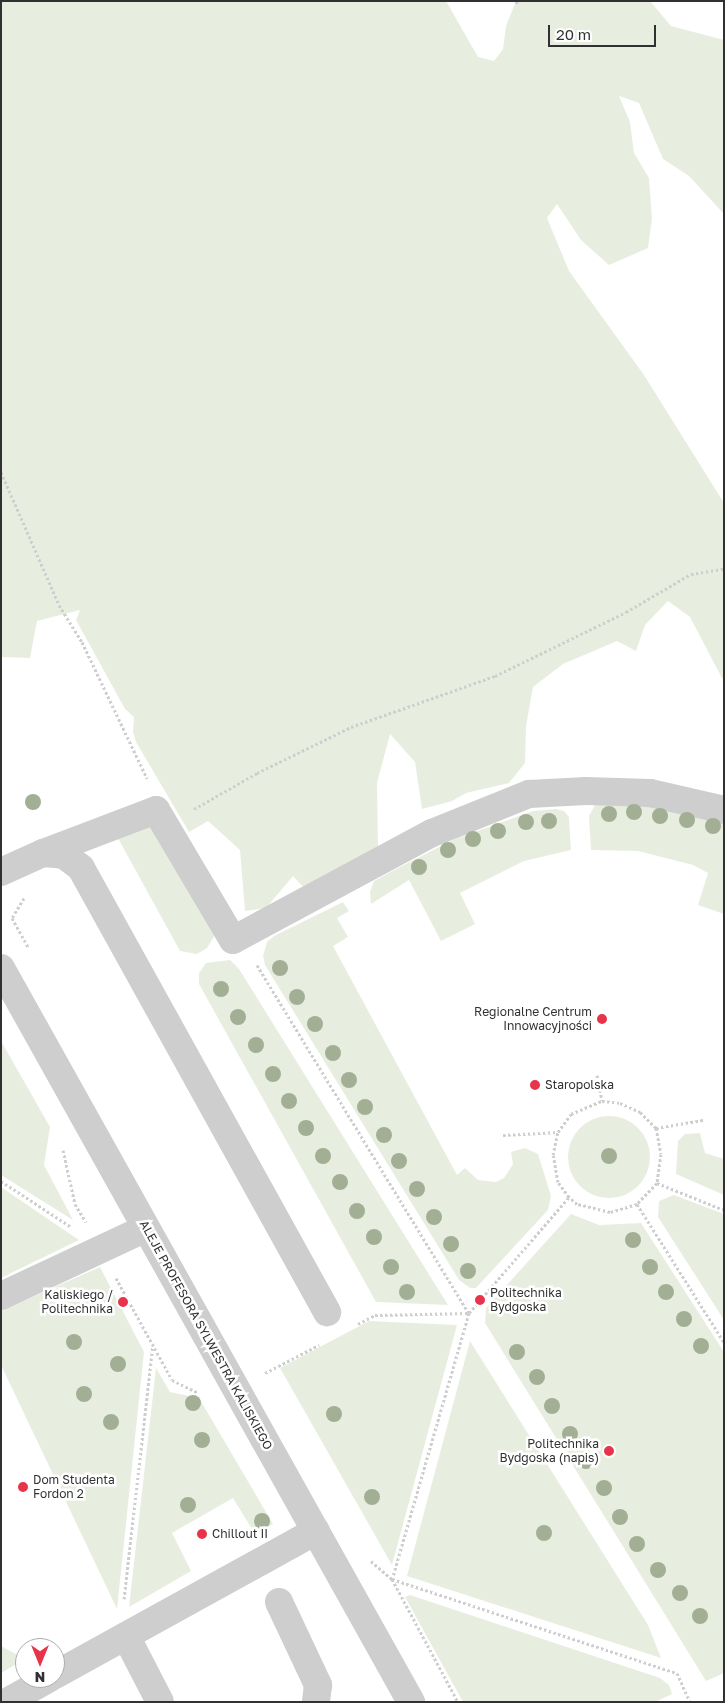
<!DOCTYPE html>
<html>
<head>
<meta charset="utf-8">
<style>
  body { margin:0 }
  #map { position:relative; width:725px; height:1703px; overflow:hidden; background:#fff; font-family:"Golos Text",sans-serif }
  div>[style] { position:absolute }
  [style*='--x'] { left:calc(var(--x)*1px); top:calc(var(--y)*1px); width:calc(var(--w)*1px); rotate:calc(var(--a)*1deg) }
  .green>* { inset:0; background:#e8eedf }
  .round { border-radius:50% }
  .path>* { height:3px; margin-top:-1.5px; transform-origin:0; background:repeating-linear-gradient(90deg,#cecece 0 2.5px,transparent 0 5px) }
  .minor>* { height:28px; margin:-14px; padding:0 14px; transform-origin:14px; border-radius:14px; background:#cecece }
  .trees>* { width:16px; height:16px; margin:-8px; border-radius:50%; background:#a2af94 }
  .dots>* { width:14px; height:14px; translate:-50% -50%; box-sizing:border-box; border:2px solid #fff; border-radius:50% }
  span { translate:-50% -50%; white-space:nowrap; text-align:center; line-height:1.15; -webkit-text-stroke:5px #fff; paint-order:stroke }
  .poi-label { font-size:12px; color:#313131 }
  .right { translate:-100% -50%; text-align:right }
  .left { translate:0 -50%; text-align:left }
  .street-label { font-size:12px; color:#313131 }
  .frame { position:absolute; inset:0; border:2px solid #313131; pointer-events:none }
  .north { position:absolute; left:15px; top:1638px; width:50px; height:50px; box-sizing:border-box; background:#fff; border:1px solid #adadad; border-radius:50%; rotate:180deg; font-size:14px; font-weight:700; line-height:20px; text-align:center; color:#313131 }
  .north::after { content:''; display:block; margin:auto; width:18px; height:22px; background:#e7344b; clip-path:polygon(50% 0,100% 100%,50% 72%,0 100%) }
  .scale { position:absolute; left:548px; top:25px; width:108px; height:22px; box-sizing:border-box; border:2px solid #313131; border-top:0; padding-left:6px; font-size:15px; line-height:18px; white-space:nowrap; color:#313131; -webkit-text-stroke:4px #fff; paint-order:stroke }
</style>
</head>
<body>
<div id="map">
  <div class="green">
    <i style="clip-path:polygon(1px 1px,446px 1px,478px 57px,494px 61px,503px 49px,506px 26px,516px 1px,650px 1px,671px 26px,724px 40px,724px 214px,689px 176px,663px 159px,639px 103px,619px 96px,630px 122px,634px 153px,649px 178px,652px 219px,648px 248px,609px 265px,581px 240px,557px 204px,547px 218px,569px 271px,644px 375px,724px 503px,724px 682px,690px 617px,668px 601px,645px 625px,636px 651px,617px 641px,563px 664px,533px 687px,526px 726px,525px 763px,509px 783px,466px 793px,452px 801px,422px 809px,415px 762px,390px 734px,377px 783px,378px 847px,306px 890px,293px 876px,266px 908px,245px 911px,240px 850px,208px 821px,189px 832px,136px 742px,133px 732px,134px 717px,125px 709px,76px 620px,80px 610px,37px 621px,30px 658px,1px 657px)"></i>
    <i style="clip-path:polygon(595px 805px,643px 805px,724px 824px,724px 914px,698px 905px,708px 873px,693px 865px,638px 851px,591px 850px,589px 816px)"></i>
    <i style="clip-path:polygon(556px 809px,564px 811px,569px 817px,571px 850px,524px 861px,460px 893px,475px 924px,441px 941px,409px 880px,371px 904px,370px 892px,374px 881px,398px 868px,455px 839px,533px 811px)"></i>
    <i style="clip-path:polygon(153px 826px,215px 935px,207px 948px,197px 954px,180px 951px,114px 831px)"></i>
    <i style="clip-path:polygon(343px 902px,349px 911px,337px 918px,348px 937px,333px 946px,457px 1175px,465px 1168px,478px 1180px,496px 1182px,504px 1178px,513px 1164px,511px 1152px,525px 1148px,538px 1154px,551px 1196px,548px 1210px,476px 1288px,470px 1288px,459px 1280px,265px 965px,263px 956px,267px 942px,274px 936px)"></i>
    <i style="clip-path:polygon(230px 960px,239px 969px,448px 1305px,376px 1302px,199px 984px,199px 973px,206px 963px)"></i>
    <i style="clip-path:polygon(1px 1041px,50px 1127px,44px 1165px,73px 1220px,1px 1175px)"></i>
    <i class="round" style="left:568px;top:1116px;width:82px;height:82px"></i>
    <i style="clip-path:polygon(700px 1133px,705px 1153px,724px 1159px,724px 1195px,676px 1174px,678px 1141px,685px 1134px)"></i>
    <i style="clip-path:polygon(1px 1187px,79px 1240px,1px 1278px)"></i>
    <i style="clip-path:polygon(674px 1195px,724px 1214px,724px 1320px,658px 1217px,659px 1201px)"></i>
    <i style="clip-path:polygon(571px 1214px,599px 1225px,641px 1223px,724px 1352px,724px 1673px,706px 1681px,485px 1323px,486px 1308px)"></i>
    <i style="clip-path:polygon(100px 1267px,144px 1352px,117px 1609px,1px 1365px,1px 1311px)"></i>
    <i style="clip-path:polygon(369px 1321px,457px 1325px,392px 1565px,280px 1368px)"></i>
    <i style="clip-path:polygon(470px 1341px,648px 1625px,661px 1658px,407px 1576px)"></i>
    <i style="clip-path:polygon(156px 1368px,170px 1392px,199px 1398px,273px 1524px,255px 1534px,233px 1498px,172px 1533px,191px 1571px,129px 1607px)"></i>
    <i style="clip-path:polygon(410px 1595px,660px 1678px,669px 1685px,672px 1694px,655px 1702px,463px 1702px,405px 1597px)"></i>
    <i style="clip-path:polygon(1px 1646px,25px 1659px,1px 1673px)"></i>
  </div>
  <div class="path">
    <i style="--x:516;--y:1;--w:4;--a:56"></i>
    <i style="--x:1;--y:472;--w:145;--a:66.4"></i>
    <i style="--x:59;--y:605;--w:44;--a:58.1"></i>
    <i style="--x:82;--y:642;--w:151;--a:64.5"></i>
    <i style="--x:194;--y:809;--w:73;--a:-29.7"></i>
    <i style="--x:257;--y:773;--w:105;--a:-26.1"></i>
    <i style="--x:351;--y:727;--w:153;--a:-19.5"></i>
    <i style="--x:495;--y:676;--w:146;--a:-26"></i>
    <i style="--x:626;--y:612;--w:75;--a:-30.3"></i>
    <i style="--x:691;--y:574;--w:33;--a:-9"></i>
    <i style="--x:24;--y:898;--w:23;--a:121"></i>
    <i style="--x:12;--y:918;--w:33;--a:61"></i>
    <i style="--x:257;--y:965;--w:407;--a:58.7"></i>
    <i style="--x:469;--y:1313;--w:277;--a:106.1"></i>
    <i style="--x:392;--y:1579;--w:300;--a:18.3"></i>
    <i style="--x:677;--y:1673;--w:32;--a:66"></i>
    <i style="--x:597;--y:1075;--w:26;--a:79"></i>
    <i style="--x:656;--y:1128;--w:48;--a:-9.7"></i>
    <i style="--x:503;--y:1135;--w:55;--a:-3.1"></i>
    <i style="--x:63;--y:1150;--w:55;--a:77.5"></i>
    <i style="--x:75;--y:1204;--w:21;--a:59"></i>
    <i style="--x:1;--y:1181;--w:84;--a:33.3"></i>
    <i style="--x:657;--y:1183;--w:72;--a:21.9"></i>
    <i style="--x:637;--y:1204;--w:163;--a:57.8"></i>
    <i style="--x:116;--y:1278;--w:116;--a:61.2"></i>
    <i style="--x:172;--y:1380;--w:30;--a:26"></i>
    <i style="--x:358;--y:1324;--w:19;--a:-28"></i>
    <i style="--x:375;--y:1315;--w:94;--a:-1.2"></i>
    <i style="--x:469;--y:1313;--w:153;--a:-49.2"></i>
    <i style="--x:569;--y:1197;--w:19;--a:-126"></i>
    <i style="--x:558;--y:1182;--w:27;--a:-100"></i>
    <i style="--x:553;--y:1155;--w:24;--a:-78"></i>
    <i style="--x:558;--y:1132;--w:22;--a:-54"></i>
    <i style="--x:571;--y:1114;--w:34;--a:-23"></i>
    <i style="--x:602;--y:1101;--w:18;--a:6"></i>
    <i style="--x:620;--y:1103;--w:22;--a:24"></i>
    <i style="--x:640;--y:1112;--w:23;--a:45"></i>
    <i style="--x:656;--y:1128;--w:26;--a:79"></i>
    <i style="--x:661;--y:1154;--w:29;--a:98"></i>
    <i style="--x:657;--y:1183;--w:29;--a:134"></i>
    <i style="--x:637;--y:1204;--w:28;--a:163"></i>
    <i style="--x:610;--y:1212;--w:34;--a:-166"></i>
    <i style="--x:577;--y:1204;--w:11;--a:-139"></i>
    <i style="--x:265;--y:1373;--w:61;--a:-27.4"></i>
    <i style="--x:371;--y:1561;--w:28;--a:41"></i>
    <i style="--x:392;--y:1579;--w:140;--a:61.8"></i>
    <i style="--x:124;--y:1599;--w:256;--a:-83.5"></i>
  </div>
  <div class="minor">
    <i style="--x:43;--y:853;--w:21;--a:5"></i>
    <i style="--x:64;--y:855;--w:21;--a:37"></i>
    <i style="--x:81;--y:868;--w:508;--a:61.01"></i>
    <i style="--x:1;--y:872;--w:46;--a:-24.3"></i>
    <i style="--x:43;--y:853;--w:121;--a:-20.8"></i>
    <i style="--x:156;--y:810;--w:151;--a:59.4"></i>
    <i style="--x:233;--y:940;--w:226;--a:-28.3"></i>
    <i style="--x:432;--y:833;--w:105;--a:-21.9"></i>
    <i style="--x:529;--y:794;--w:57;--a:-3"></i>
    <i style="--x:586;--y:791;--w:64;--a:1.8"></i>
    <i style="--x:650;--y:793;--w:76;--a:12.9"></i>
    <i style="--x:1;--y:968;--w:841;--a:60.81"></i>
    <i style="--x:1;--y:1296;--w:160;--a:-25.1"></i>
    <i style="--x:279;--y:1602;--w:92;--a:64.8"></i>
    <i style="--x:318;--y:1685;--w:17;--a:97"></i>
    <i style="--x:126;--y:1636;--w:74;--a:62.7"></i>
    <i style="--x:55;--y:1675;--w:298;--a:-28.9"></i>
    <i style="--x:7;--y:1702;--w:49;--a:-29.2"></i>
  </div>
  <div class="trees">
    <i style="left:33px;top:802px"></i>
    <i style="left:634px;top:812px"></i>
    <i style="left:609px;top:814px"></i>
    <i style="left:660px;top:816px"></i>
    <i style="left:687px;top:820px"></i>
    <i style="left:549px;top:821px"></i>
    <i style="left:526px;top:822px"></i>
    <i style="left:713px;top:826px"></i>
    <i style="left:498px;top:831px"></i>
    <i style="left:473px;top:839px"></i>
    <i style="left:448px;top:850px"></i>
    <i style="left:419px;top:867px"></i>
    <i style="left:280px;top:968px"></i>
    <i style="left:221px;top:989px"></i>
    <i style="left:297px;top:997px"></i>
    <i style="left:238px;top:1017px"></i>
    <i style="left:315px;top:1024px"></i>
    <i style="left:256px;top:1045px"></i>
    <i style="left:333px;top:1053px"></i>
    <i style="left:273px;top:1074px"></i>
    <i style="left:349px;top:1080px"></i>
    <i style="left:289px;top:1101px"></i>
    <i style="left:365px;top:1107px"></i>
    <i style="left:306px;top:1128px"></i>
    <i style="left:384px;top:1135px"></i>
    <i style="left:323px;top:1156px"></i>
    <i style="left:609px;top:1156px"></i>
    <i style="left:399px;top:1161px"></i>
    <i style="left:340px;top:1182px"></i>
    <i style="left:417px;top:1189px"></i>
    <i style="left:357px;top:1211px"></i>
    <i style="left:434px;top:1217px"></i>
    <i style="left:374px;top:1237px"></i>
    <i style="left:633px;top:1240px"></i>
    <i style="left:451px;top:1244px"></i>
    <i style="left:391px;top:1267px"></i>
    <i style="left:650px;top:1267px"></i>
    <i style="left:468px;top:1271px"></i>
    <i style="left:407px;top:1292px"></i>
    <i style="left:666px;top:1292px"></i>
    <i style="left:684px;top:1319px"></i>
    <i style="left:74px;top:1342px"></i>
    <i style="left:701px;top:1346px"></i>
    <i style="left:517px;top:1352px"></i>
    <i style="left:118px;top:1364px"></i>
    <i style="left:537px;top:1377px"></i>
    <i style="left:84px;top:1394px"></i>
    <i style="left:193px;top:1403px"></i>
    <i style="left:552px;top:1406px"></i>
    <i style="left:334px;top:1414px"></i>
    <i style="left:111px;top:1422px"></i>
    <i style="left:570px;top:1434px"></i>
    <i style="left:202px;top:1440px"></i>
    <i style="left:586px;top:1461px"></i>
    <i style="left:604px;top:1488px"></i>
    <i style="left:372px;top:1497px"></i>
    <i style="left:188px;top:1505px"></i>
    <i style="left:620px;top:1517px"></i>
    <i style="left:262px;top:1521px"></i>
    <i style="left:544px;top:1533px"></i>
    <i style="left:637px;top:1544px"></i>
    <i style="left:658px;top:1570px"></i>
    <i style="left:680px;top:1593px"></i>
    <i style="left:700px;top:1616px"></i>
  </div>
  <div class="dots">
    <i style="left:602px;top:1019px;background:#e7344b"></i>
    <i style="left:535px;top:1085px;background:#e7344b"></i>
    <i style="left:480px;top:1300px;background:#e7344b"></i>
    <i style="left:123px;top:1302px;background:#e7344b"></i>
    <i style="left:609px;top:1451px;background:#e7344b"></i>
    <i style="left:23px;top:1487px;background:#e7344b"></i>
    <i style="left:202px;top:1534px;background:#e7344b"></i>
  </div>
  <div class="poi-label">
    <span class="right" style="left:592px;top:1019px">Regionalne Centrum<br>Innowacyjności</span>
    <span class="left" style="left:545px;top:1085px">Staropolska</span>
    <span class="left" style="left:490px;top:1300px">Politechnika<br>Bydgoska</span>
    <span class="right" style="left:113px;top:1302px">Kaliskiego /<br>Politechnika</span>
    <span class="right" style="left:599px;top:1451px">Politechnika<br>Bydgoska (napis)</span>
    <span class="left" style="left:33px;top:1487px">Dom Studenta<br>Fordon 2</span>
    <span class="left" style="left:212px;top:1534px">Chillout II</span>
  </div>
  <div class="street-label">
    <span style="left:206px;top:1335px;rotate:61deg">ALEJE PROFESORA SYLWESTRA KALISKIEGO</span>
  </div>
  <div class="frame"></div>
  <div class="north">N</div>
  <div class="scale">20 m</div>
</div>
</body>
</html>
